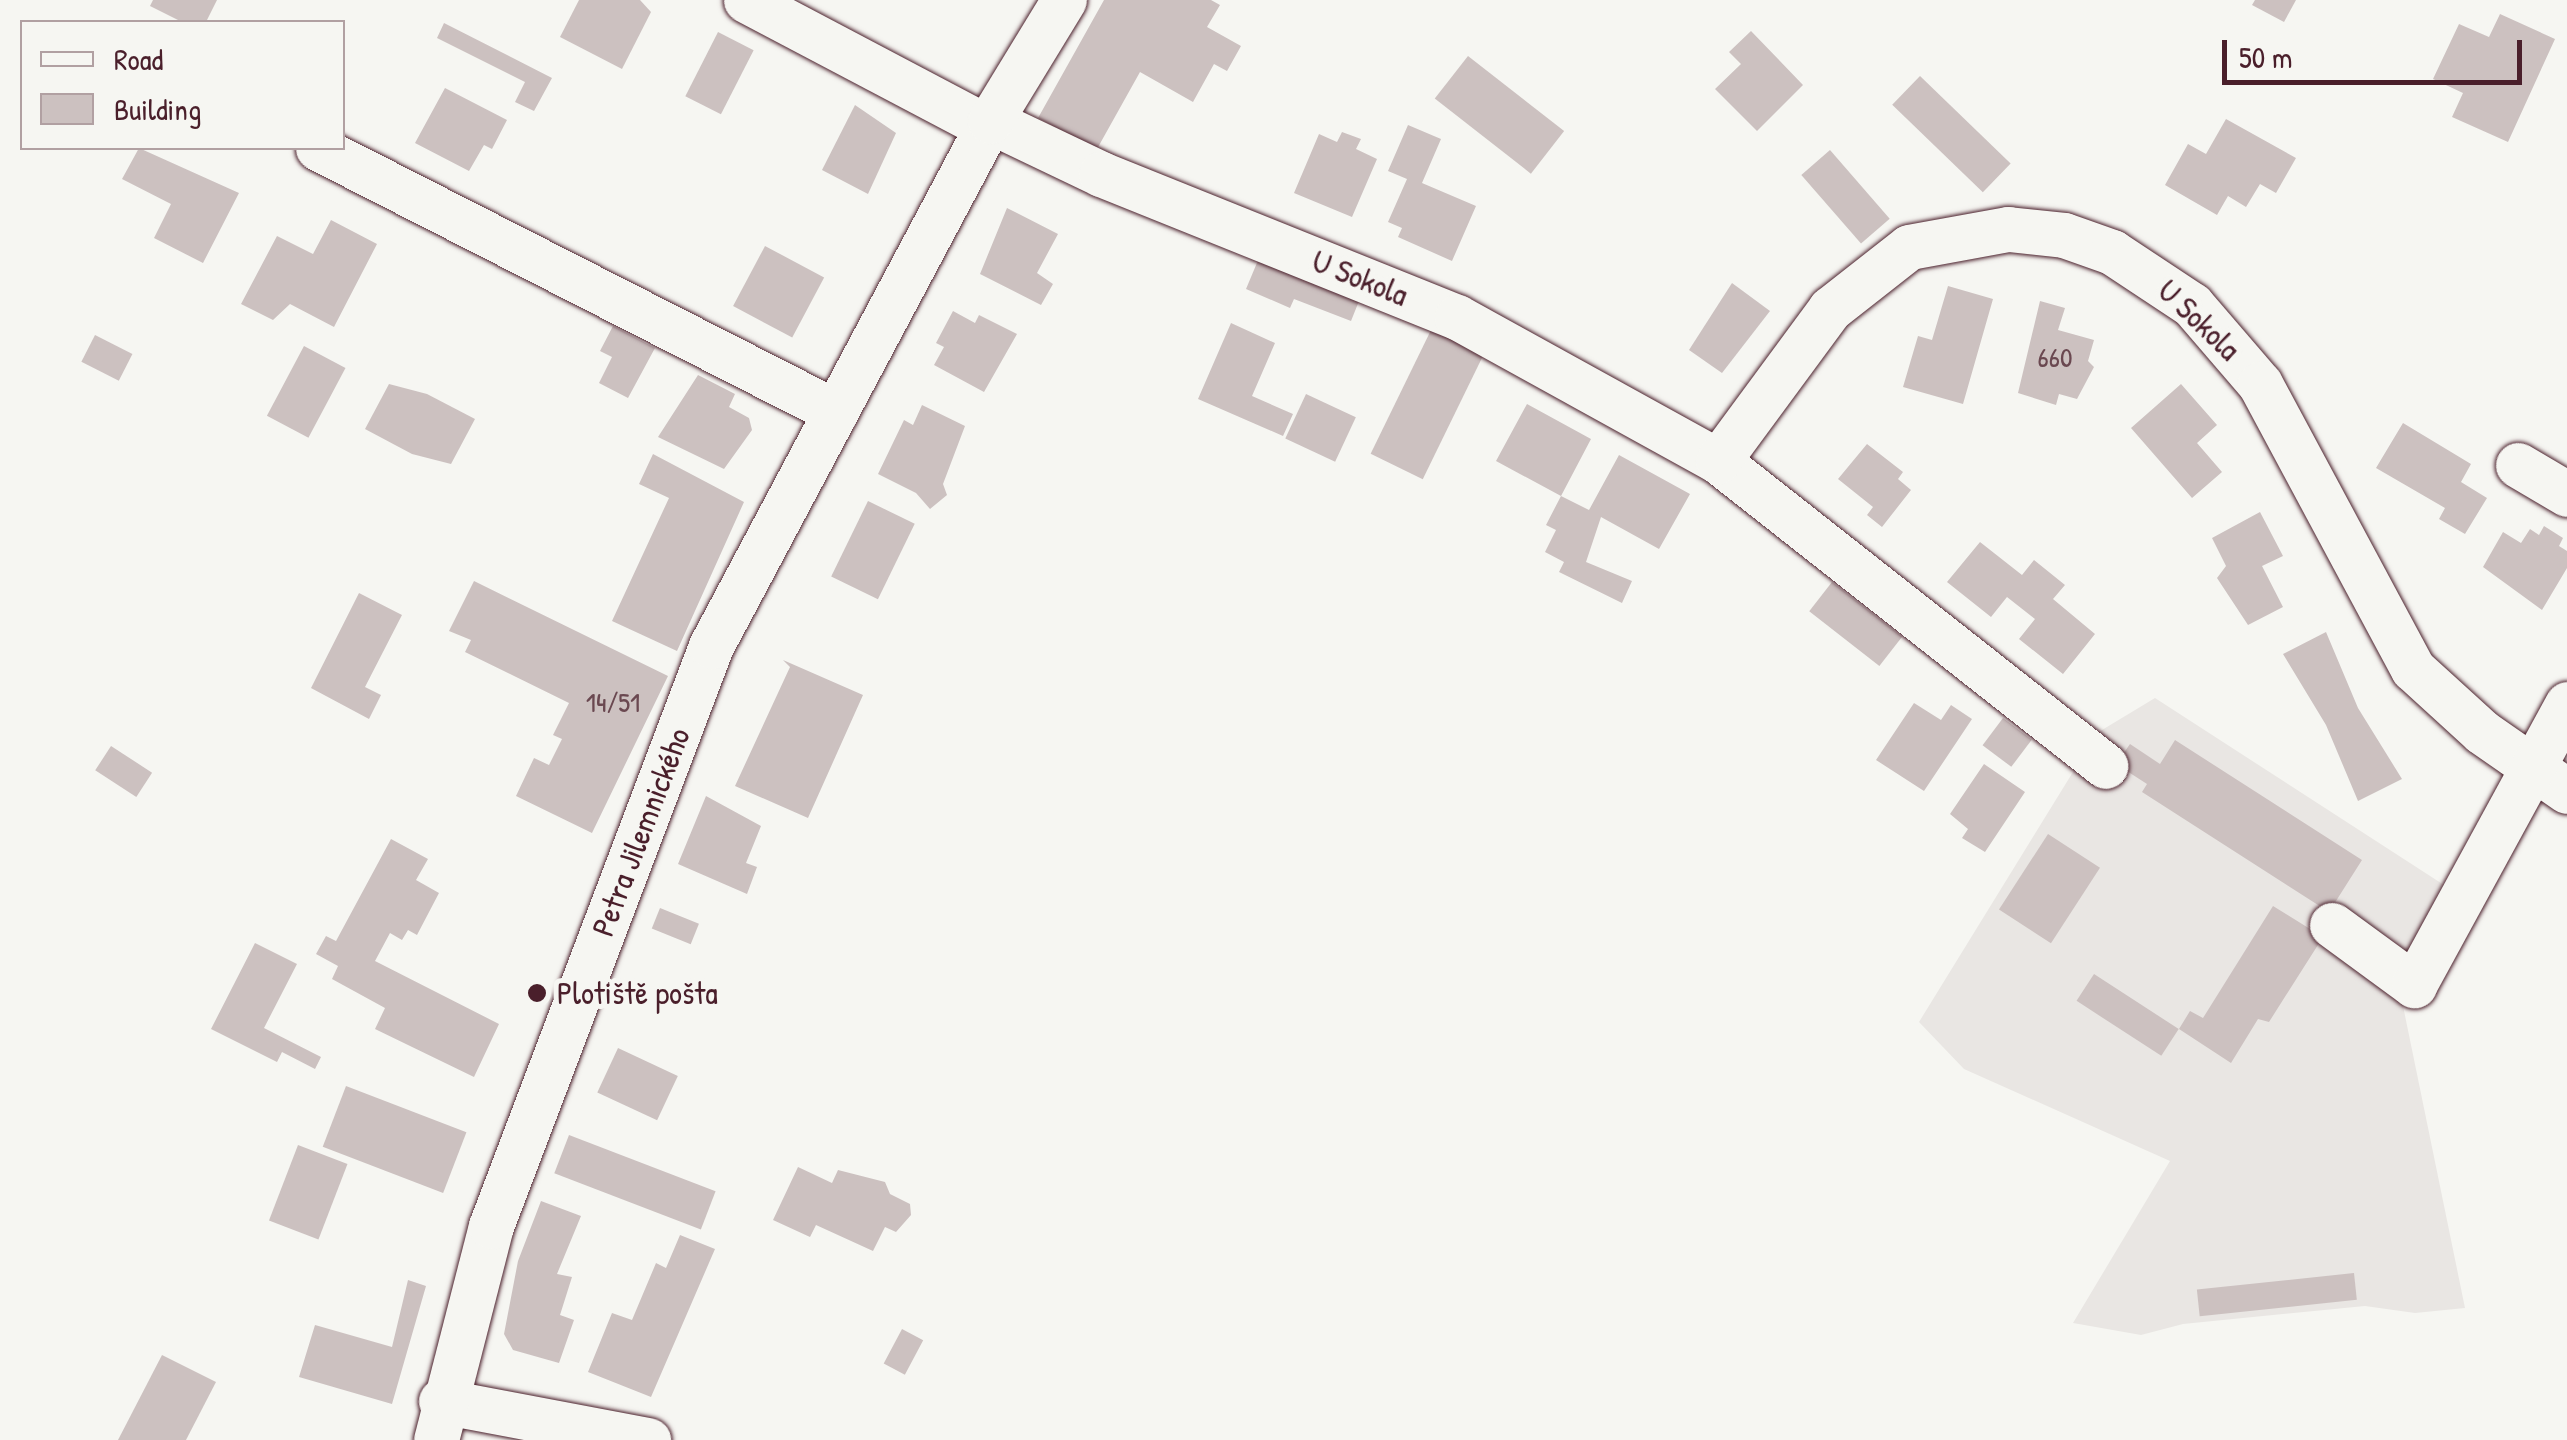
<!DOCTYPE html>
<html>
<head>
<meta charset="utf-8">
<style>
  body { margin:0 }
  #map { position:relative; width:2567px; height:1440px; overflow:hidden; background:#f6f6f2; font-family:"Patrick Hand",sans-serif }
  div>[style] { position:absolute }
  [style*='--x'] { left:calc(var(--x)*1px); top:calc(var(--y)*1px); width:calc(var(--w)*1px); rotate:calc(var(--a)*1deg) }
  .built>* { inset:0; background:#e9e6e3 }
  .building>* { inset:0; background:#ccc1c0; transform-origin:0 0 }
  .roads { filter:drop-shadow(0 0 2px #4a1f2b) drop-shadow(0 0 2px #4a1f2b) }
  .minor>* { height:45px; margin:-22.5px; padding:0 22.5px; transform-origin:22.5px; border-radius:22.5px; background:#f6f6f2 }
  .dots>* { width:28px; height:28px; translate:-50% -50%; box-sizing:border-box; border:5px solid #f6f6f2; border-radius:50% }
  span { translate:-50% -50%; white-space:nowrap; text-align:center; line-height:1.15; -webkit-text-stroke:10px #f6f6f2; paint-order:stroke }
  .number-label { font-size:28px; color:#6a4850 }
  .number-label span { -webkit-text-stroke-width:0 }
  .street-label { font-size:32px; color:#4a1f2b }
  .poi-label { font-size:32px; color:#4a1f2b }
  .left { translate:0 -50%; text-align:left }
  .legend { position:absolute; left:20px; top:20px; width:325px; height:130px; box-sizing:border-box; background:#f6f6f2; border:2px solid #b1a0a2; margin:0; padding:12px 18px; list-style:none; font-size:30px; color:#4a1f2b }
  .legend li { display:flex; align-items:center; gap:20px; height:50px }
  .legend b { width:50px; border:2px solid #b1a0a2 }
  .scale { position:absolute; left:2222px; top:40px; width:300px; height:45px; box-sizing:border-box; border:5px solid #4a1f2b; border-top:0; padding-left:12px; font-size:30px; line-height:35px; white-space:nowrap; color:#4a1f2b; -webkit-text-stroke:8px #f6f6f2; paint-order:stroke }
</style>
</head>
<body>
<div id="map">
  <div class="built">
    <i style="clip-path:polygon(2155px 698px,2444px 885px,2402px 1001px,2465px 1308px,2415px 1313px,2365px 1306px,2183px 1324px,2141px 1335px,2073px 1323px,2170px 1161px,1964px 1069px,1919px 1022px,2097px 733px)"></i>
  </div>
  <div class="building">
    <i style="clip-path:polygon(153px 0,217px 0,206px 22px,182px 22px,150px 6px)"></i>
    <i style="clip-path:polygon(579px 0,640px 0,651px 12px,622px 69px,560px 37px)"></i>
    <i style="clip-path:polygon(1104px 0,1211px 0,1220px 5px,1207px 27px,1241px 46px,1227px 71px,1214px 64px,1193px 102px,1140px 72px,1097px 149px,1038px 118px)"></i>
    <i style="clip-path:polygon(2255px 0,2296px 0,2284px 22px,2252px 5px)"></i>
    <i style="clip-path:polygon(2500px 14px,2555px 39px,2508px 142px,2452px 117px,2463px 93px,2433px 79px,2459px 24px,2489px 37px)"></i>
    <i style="clip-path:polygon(444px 23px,552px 78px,534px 111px,515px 102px,525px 82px,437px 38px)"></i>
    <i style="clip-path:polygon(1751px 31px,1803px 85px,1757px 131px,1715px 89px,1741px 64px,1729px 52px)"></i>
    <i style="left:718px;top:32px;width:40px;height:72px;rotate:27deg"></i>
    <i style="left:1468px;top:56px;width:122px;height:54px;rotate:38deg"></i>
    <i style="left:1920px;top:76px;width:126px;height:40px;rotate:44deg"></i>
    <i style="clip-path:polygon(445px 88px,507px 120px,492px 149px,484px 145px,469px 171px,415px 143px)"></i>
    <i style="clip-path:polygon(855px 105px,896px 133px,868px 194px,822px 170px)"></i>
    <i style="clip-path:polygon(2226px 119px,2296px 158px,2276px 193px,2260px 184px,2246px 207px,2228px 196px,2217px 215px,2165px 185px,2188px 144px,2206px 154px)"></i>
    <i style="clip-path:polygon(1408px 125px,1441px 139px,1422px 183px,1476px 206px,1452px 261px,1398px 237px,1402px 228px,1388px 222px,1407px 179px,1388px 171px)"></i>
    <i style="clip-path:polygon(1342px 132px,1361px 139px,1356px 149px,1377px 159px,1352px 217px,1294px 193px,1319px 134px,1337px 142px)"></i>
    <i style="clip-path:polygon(139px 148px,239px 193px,203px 263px,154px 238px,171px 204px,122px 179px)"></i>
    <i style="left:1830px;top:150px;width:91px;height:38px;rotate:49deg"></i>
    <i style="clip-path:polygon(1007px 208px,1058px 234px,1037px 273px,1053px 284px,1041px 305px,980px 274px)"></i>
    <i style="clip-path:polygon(331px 220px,377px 244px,334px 327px,290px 304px,273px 320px,241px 304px,277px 236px,313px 254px)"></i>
    <i style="left:765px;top:246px;width:67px;height:68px;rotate:28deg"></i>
    <i style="clip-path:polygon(1259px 258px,1359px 301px,1351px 321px,1294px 299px,1290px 308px,1246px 289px)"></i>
    <i style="clip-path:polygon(1732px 283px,1770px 311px,1722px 373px,1689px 350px)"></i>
    <i style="clip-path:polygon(1948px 286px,1993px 299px,1963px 404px,1903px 387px,1918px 336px,1932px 340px)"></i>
    <i style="clip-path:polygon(2040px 301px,2065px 308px,2058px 330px,2094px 340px,2088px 361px,2094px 367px,2077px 399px,2059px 394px,2056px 405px,2018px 393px)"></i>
    <i style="clip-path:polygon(953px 311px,975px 323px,979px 315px,1017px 334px,984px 392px,934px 365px,944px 347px,936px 343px)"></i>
    <i style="clip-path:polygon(1231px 323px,1275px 343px,1252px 396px,1293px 414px,1283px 436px,1198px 399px)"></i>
    <i style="clip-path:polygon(613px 326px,655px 348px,628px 398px,599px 383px,612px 357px,600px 351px)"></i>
    <i style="left:1432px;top:328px;width:58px;height:140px;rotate:26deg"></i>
    <i style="left:95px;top:335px;width:42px;height:30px;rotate:27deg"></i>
    <i style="left:304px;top:346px;width:47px;height:79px;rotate:28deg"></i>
    <i style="clip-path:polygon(698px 375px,735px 394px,729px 407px,749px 418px,752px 430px,724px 469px,658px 437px)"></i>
    <i style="clip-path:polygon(389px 384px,427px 394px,475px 419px,451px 464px,412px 454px,365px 429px)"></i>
    <i style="clip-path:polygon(2181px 384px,2217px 425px,2197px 443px,2222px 472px,2192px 498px,2131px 428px)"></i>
    <i style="left:1306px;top:394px;width:55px;height:49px;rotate:25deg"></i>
    <i style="clip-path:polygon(1527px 404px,1591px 439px,1561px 496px,1589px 510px,1619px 455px,1690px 494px,1659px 549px,1601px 517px,1586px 562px,1632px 581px,1622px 603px,1559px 572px,1564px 562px,1545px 552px,1556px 530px,1546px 525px,1561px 496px,1496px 461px)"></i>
    <i style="clip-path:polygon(922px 405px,965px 426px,943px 484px,947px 495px,930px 509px,916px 493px,878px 474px,904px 420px,913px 425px)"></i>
    <i style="clip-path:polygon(2403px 423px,2471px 464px,2461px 482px,2487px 498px,2465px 534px,2439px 519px,2445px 508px,2376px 468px)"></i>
    <i style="clip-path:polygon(1867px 444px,1903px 472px,1898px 479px,1911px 490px,1882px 527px,1867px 515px,1873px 507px,1838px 479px)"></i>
    <i style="clip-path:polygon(653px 454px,744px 502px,677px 651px,612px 621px,669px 498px,639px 484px)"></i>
    <i style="left:868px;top:501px;width:52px;height:84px;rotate:26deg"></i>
    <i style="clip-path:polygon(2260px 512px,2283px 556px,2262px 566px,2283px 607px,2248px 625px,2217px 578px,2226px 566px,2212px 538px)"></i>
    <i style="clip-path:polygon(2544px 526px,2563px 538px,2559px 546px,2567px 551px,2567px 568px,2542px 610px,2483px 567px,2503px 532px,2521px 543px,2530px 529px,2539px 535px)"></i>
    <i style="clip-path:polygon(1980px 542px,2022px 575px,2034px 560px,2065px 585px,2053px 599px,2095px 634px,2063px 674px,2019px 639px,2035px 619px,2007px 597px,1991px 617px,1947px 582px)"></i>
    <i style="clip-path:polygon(474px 581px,668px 676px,592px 833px,516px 796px,534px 758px,549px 765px,562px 739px,553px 735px,569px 703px,465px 652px,471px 640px,449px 631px)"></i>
    <i style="left:1832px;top:582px;width:89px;height:37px;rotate:38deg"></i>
    <i style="clip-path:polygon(359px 593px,402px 615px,365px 687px,381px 695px,369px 719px,311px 688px)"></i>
    <i style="clip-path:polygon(2326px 632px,2358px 708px,2402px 779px,2358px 801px,2326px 725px,2283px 654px)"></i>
    <i style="clip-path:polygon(783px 660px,863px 695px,808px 818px,735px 786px,790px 667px)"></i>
    <i style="clip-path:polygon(1914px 703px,1941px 720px,1951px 705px,1972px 719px,1924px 791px,1876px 760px)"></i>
    <i style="left:2003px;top:718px;width:36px;height:34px;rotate:37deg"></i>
    <i style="clip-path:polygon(2175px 740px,2362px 860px,2329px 912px,2142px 792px,2147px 784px,2116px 764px,2130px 744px,2160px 764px)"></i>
    <i style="left:111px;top:746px;width:49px;height:29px;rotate:33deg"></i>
    <i style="clip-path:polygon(1984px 764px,2025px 792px,1985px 852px,1962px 838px,1968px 829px,1950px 814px)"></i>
    <i style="clip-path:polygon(706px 796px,761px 826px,746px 863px,757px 867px,747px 894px,678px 864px)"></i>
    <i style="left:2048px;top:834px;width:62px;height:90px;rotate:33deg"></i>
    <i style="clip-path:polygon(391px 839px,428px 859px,416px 880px,439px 893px,417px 935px,408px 930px,402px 940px,390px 933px,375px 961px,499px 1024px,474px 1077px,375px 1029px,385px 1008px,332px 979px,338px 966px,316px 954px,326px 936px,336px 941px)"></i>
    <i style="clip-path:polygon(2273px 906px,2323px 937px,2269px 1022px,2258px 1019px,2231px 1063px,2179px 1029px,2190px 1011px,2203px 1018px)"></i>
    <i style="left:660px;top:908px;width:42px;height:22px;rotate:22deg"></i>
    <i style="clip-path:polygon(255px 943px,297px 964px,264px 1028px,321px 1057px,315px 1069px,282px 1052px,277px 1062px,211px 1029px)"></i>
    <i style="left:2094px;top:974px;width:101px;height:32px;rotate:33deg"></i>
    <i style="left:618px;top:1048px;width:66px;height:49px;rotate:25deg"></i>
    <i style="left:346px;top:1086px;width:129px;height:65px;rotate:21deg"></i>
    <i style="left:569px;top:1135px;width:157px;height:41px;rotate:21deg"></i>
    <i style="left:298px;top:1145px;width:53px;height:81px;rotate:21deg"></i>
    <i style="clip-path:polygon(798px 1167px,832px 1183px,838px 1170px,885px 1182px,890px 1194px,910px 1204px,911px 1215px,896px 1232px,885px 1227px,873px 1251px,816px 1225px,810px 1237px,773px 1220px)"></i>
    <i style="clip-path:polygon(541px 1201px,581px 1216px,557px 1274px,572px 1277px,560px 1315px,574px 1320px,559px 1363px,513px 1350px,504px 1334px,518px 1261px)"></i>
    <i style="clip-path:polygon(680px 1235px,715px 1249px,651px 1397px,588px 1372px,612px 1313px,632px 1320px,656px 1263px,666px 1268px)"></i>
    <i style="left:2354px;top:1273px;width:27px;height:158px;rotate:84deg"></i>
    <i style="clip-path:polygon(408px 1280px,426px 1286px,392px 1404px,299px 1377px,315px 1325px,392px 1347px)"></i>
    <i style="left:902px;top:1329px;width:24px;height:39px;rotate:28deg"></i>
    <i style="clip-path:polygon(162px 1355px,216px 1382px,186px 1440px,118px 1440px)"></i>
  </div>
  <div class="roads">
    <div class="minor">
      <i style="--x:746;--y:0;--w:272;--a:27.8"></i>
      <i style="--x:990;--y:121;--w:123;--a:25.5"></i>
      <i style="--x:1101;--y:174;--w:384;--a:21.9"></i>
      <i style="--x:1457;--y:317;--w:298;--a:28.9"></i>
      <i style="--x:1718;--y:461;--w:493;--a:38.2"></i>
      <i style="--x:318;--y:148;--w:581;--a:27.01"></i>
      <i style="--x:1718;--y:461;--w:189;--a:-53.6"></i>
      <i style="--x:1830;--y:309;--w:100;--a:-38.1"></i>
      <i style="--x:1909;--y:247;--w:101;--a:-10.3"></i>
      <i style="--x:2008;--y:229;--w:56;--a:6.1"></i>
      <i style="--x:2064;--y:235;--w:51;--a:19.5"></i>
      <i style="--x:2112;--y:252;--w:96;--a:33.5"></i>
      <i style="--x:2192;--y:305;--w:104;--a:49.3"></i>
      <i style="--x:2260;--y:384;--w:323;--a:61.8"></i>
      <i style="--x:2413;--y:669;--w:93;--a:42.4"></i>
      <i style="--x:2482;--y:732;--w:103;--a:34.8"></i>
      <i style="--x:2518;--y:465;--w:57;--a:30.6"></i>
      <i style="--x:2332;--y:925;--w:102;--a:36.2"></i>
      <i style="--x:2414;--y:985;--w:320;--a:-61.4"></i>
      <i style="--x:441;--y:1401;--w:211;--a:10.7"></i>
      <i style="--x:436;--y:1440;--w:221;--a:-75.6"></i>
      <i style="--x:491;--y:1226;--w:620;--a:-69.23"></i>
      <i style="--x:711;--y:646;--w:595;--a:-62.01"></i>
      <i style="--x:990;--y:121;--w:142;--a:-58.6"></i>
    </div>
  </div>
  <div class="dots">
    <i style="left:537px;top:993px;background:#4a1f2b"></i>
  </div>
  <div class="number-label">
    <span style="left:2055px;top:357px">660</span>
    <span style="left:613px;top:702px">14/51</span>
  </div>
  <div class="street-label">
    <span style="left:1360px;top:278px;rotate:22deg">U Sokola</span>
    <span style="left:2199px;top:320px;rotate:44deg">U Sokola</span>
    <span style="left:641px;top:832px;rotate:-69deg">Petra Jilemnického</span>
  </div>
  <div class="poi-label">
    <span class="left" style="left:557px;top:993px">Plotiště pošta</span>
  </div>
  <ul class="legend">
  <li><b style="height:12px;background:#f6f6f2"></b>Road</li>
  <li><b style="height:28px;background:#ccc1c0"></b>Building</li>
  </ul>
  <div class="scale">50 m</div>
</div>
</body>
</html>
